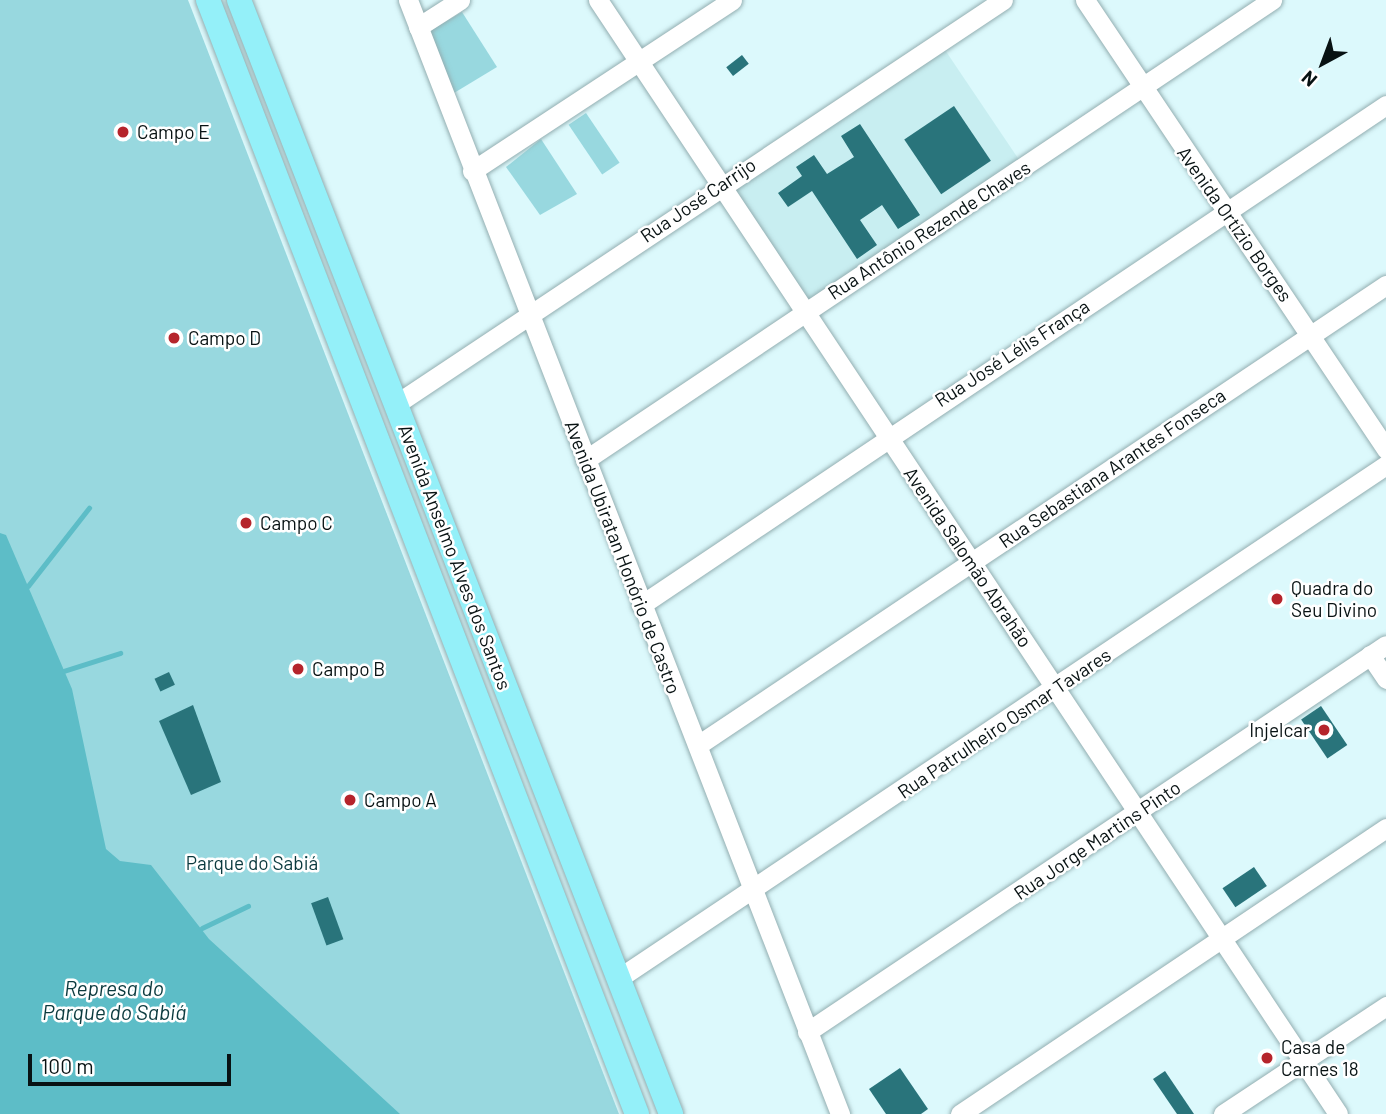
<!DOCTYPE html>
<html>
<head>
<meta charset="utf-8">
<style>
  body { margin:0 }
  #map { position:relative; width:1386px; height:1114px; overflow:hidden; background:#dcf9fc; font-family:Barlow,sans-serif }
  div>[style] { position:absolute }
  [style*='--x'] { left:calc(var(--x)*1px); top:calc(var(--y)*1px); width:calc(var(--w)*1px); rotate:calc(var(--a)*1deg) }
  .built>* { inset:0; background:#c8eef1; transform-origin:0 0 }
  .green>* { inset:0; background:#98d8df; transform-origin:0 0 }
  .water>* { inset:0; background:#5dbdc7 }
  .stream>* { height:4.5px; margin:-2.25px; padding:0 2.25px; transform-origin:2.25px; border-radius:2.25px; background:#5dbdc7 }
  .building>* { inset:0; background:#29747b; transform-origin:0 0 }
  .roads { filter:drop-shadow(0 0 2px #93aeb1) drop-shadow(0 0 2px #93aeb1) }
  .minor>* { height:19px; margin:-9.5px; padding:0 9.5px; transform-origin:9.5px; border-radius:9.5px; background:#fff }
  .major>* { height:24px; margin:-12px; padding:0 12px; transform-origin:12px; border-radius:12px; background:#94f0f9 }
  .dots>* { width:19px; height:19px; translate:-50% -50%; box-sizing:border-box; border:4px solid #fff; border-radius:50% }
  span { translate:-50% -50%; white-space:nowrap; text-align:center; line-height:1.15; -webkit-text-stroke:5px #fff; paint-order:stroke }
  .poi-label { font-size:19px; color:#081213 }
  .left { translate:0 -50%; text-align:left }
  .right { translate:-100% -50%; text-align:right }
  .street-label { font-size:19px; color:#081213 }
  .park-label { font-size:19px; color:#0a393e }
  .water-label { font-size:21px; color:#0b3a3e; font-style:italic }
  .north { position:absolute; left:1288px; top:28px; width:70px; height:70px; -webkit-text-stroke:5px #fff; paint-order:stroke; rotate:221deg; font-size:19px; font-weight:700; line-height:28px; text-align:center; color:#081213 }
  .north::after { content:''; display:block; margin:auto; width:24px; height:32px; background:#081213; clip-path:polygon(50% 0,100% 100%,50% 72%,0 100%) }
  .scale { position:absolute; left:28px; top:1054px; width:203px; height:32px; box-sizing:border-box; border:4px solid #081213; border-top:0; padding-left:9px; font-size:21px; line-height:24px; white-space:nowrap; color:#081213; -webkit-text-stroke:5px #fff; paint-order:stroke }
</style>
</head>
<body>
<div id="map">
  <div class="built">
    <i style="left:941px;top:44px;width:146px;height:262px;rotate:56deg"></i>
  </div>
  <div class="green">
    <i style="clip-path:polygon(0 0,188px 0,619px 1114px,0 1114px)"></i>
    <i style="clip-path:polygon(462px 12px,497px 67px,454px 93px,428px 32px)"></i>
    <i style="left:586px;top:113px;width:60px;height:21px;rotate:56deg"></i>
    <i style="clip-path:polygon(541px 139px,577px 194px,540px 215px,506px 167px)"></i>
  </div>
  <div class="water">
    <i style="clip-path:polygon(0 533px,6px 535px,72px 689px,106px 849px,120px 861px,151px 865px,209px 939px,400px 1114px,0 1114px)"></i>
  </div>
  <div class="stream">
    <i style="--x:28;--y:586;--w:99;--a:-52"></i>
    <i style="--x:64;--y:671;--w:59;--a:-17.8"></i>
    <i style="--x:202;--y:928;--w:51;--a:-25.6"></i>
  </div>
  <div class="building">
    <i style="left:742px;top:55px;width:11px;height:20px;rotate:52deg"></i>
    <i style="left:954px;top:106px;width:66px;height:60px;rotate:56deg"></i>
    <i style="clip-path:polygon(860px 124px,920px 215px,898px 229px,882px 205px,860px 220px,877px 245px,857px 259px,812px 191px,788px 207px,778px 193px,802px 176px,796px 167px,814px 155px,827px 174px,854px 157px,841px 136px)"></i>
    <i style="left:169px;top:672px;width:14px;height:16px;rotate:65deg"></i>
    <i style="clip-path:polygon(193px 705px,221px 782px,191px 795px,159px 721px)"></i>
    <i style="left:1321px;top:706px;width:47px;height:24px;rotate:56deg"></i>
    <i style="left:1254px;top:867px;width:23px;height:38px;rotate:56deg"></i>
    <i style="left:328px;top:897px;width:45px;height:18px;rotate:70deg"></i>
    <i style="clip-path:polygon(900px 1068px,928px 1109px,921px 1114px,886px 1114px,869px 1089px)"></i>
    <i style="clip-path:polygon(1165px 1071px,1194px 1114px,1177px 1114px,1153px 1079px)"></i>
  </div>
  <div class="roads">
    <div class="minor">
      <i style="--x:408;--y:0;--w:1195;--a:68.8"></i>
      <i style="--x:598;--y:0;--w:1337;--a:56.4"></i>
      <i style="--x:1085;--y:0;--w:541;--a:56.16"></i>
      <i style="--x:418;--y:27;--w:50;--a:-32.7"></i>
      <i style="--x:472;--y:171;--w:311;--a:-33.3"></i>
      <i style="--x:396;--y:404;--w:729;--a:-33.65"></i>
      <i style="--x:585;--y:460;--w:827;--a:-33.81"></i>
      <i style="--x:641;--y:605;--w:897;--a:-33.87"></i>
      <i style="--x:1370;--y:655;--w:29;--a:56"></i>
      <i style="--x:698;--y:745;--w:828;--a:-33.77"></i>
      <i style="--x:619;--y:978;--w:923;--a:-33.78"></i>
      <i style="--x:807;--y:1032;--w:696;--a:-33.76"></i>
      <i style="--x:960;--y:1114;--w:513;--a:-33.88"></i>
      <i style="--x:1223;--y:1114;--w:196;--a:-33.5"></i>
    </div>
    <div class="major">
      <i style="--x:208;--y:0;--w:1194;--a:68.94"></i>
      <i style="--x:239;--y:0;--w:1195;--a:68.8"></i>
    </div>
  </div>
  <div class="dots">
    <i style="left:123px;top:132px;background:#b5242b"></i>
    <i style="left:174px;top:338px;background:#b5242b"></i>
    <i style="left:246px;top:523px;background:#b5242b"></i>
    <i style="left:1277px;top:599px;background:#b5242b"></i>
    <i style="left:298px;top:669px;background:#b5242b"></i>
    <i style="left:1324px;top:730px;background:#b5242b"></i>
    <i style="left:350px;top:800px;background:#b5242b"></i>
    <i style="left:1267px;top:1058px;background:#b5242b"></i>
  </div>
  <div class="poi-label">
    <span class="left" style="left:137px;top:132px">Campo E</span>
    <span class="left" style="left:188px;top:338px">Campo D</span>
    <span class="left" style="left:260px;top:523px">Campo C</span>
    <span class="left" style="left:1291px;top:599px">Quadra do<br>Seu Divino</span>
    <span class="left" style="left:312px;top:669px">Campo B</span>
    <span class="right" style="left:1310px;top:730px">Injelcar</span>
    <span class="left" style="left:364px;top:800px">Campo A</span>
    <span class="left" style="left:1281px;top:1058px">Casa de<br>Carnes 18</span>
  </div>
  <div class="street-label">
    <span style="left:698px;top:200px;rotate:-34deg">Rua José Carrijo</span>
    <span style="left:1235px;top:224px;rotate:55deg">Avenida Ortízio Borges</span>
    <span style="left:929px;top:230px;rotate:-33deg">Rua Antônio Rezende Chaves</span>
    <span style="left:1012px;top:353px;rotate:-33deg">Rua José Lélis França</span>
    <span style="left:1112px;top:468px;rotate:-34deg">Rua Sebastiana Arantes Fonseca</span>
    <span style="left:455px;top:557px;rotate:69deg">Avenida Anselmo Alves dos Santos</span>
    <span style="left:623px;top:557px;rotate:69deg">Avenida Ubiratan Honório de Castro</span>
    <span style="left:968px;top:557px;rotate:56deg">Avenida Salomão Abrahão</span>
    <span style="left:1004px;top:723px;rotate:-34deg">Rua Patrulheiro Osmar Tavares</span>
    <span style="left:1097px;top:840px;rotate:-34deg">Rua Jorge Martins Pinto</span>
  </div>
  <div class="park-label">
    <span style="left:252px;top:863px">Parque do Sabiá</span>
  </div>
  <div class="water-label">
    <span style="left:114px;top:1000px">Represa do<br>Parque do Sabiá</span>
  </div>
  <div class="north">N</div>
  <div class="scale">100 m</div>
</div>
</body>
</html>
